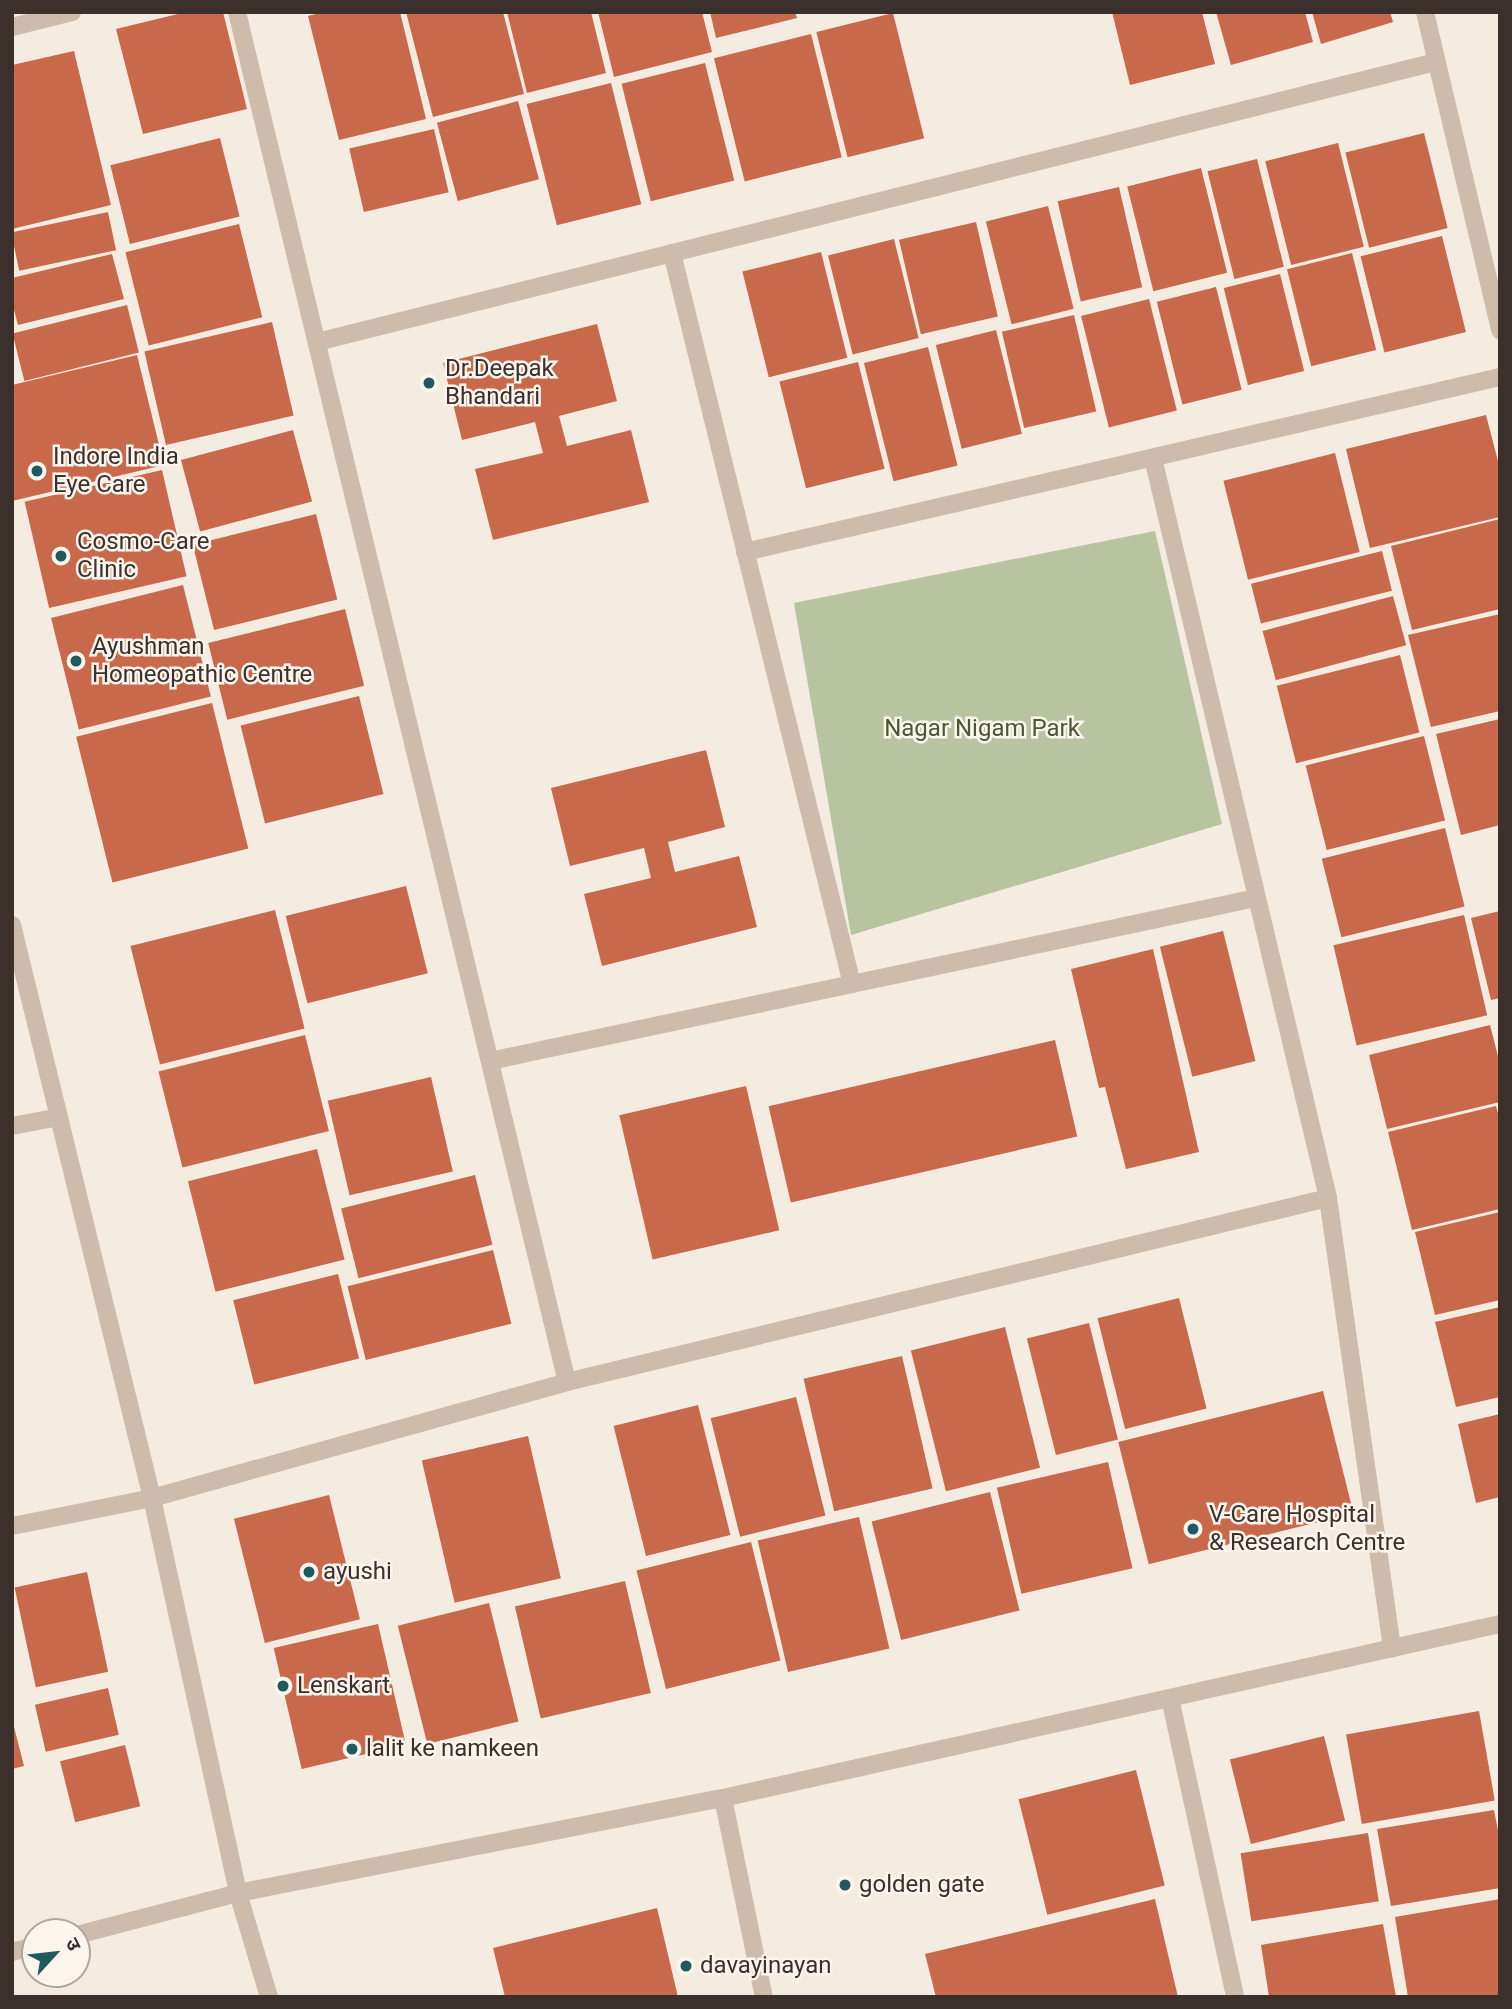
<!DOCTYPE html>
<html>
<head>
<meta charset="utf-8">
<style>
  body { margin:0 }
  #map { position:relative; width:1512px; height:2009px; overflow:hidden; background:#f4ebe1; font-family:Roboto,"Noto Sans Devanagari",sans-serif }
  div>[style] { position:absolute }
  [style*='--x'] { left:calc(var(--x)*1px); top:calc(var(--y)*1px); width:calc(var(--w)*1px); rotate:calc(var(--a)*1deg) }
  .green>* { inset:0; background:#b8c4a0 }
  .building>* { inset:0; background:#c8694b; transform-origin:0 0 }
  .minor>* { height:18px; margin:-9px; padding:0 9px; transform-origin:9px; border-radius:9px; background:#cdbbac }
  .dots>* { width:19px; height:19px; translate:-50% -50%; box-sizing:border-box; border:4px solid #fbf5ee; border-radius:50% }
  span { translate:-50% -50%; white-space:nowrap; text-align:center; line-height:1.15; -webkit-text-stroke:5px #fbf5ee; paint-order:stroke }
  .poi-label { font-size:24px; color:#3b302b }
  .left { translate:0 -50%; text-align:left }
  .park-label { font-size:24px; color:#4a5a2e }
  .frame { position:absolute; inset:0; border:14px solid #3b302b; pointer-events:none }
  .north { position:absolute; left:21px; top:1918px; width:70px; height:70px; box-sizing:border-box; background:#fbf5ee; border:2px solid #aea6a0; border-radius:50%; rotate:63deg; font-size:19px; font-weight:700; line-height:28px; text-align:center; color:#3b302b }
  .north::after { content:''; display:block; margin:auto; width:24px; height:32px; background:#1f5a5e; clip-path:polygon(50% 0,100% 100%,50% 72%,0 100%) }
</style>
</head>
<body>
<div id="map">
  <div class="green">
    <i style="clip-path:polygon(1155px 531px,1222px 824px,851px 935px,794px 603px)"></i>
  </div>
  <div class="building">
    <i style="clip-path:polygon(186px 12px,223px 12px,247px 109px,143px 134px,116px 29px)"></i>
    <i style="clip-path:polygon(323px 12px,400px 12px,426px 119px,339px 140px,308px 16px)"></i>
    <i style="clip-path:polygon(406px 12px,503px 12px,524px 94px,433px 117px)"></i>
    <i style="clip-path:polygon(507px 12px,591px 12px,606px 73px,527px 93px)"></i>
    <i style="clip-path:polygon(598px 12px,702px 12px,712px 52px,614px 77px)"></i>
    <i style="clip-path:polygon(710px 12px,795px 12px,797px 18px,716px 38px)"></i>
    <i style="clip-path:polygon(1112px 12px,1202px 12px,1215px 64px,1130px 85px)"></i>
    <i style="clip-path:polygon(1216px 12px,1305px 12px,1313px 42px,1231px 65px)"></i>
    <i style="clip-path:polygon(1312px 12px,1390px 12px,1393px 22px,1321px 44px)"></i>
    <i style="left:893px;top:13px;width:129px;height:79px;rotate:76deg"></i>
    <i style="left:811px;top:34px;width:127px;height:100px;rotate:76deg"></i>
    <i style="clip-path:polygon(74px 51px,111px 205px,12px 229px,12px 65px)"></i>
    <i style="left:705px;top:63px;width:121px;height:86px;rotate:76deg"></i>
    <i style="left:611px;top:83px;width:125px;height:87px;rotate:76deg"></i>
    <i style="left:518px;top:101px;width:81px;height:84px;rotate:75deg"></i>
    <i style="left:434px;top:129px;width:65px;height:87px;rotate:77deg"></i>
    <i style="left:1424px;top:133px;width:98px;height:81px;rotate:76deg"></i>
    <i style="left:220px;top:138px;width:81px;height:113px;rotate:76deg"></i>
    <i style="left:1338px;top:143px;width:107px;height:75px;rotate:76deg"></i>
    <i style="left:1257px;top:159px;width:111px;height:51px;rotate:76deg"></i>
    <i style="left:1201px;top:168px;width:108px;height:76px;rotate:76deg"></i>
    <i style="left:1119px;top:187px;width:103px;height:63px;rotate:77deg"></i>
    <i style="left:1048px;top:206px;width:106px;height:64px;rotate:76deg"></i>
    <i style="left:108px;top:212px;width:39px;height:99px;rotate:78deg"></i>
    <i style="left:976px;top:222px;width:97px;height:79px;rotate:77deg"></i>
    <i style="left:239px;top:224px;width:96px;height:117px;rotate:76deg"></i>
    <i style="left:1442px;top:236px;width:99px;height:84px;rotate:76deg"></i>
    <i style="left:894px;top:239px;width:102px;height:68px;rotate:76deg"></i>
    <i style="left:821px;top:252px;width:109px;height:81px;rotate:76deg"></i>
    <i style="left:1352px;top:253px;width:100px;height:67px;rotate:76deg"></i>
    <i style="clip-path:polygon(112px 254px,124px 299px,18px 325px,12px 302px,12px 278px)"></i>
    <i style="left:1280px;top:274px;width:100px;height:58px;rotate:76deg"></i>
    <i style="left:1216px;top:287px;width:106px;height:61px;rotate:76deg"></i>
    <i style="left:1149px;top:299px;width:115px;height:70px;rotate:76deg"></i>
    <i style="left:127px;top:305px;width:49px;height:118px;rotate:76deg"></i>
    <i style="left:1074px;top:315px;width:99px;height:74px;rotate:77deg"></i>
    <i style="left:272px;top:322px;width:96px;height:131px;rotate:77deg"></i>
    <i style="clip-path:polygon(597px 324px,617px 401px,559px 416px,567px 446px,631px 430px,649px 502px,493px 540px,475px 469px,543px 453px,535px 422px,462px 440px,443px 363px)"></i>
    <i style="left:996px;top:330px;width:107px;height:62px;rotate:76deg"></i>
    <i style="left:928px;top:347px;width:122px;height:66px;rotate:76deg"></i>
    <i style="clip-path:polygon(137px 355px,164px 465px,12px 501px,12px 385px)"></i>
    <i style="left:858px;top:362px;width:110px;height:81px;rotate:76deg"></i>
    <i style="clip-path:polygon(1486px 415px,1500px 469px,1500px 517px,1370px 548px,1346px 449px)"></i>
    <i style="left:293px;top:430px;width:74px;height:116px;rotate:75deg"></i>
    <i style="left:1335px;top:453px;width:102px;height:115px;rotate:76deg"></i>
    <i style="left:162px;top:470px;width:109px;height:141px;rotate:77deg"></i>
    <i style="left:316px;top:514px;width:88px;height:127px;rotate:76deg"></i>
    <i style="clip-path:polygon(1500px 519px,1500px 609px,1412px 630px,1391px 546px)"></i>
    <i style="left:1382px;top:551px;width:41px;height:135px;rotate:76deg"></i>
    <i style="left:183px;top:585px;width:115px;height:136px;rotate:76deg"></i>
    <i style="left:1393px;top:596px;width:51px;height:135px;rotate:75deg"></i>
    <i style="left:345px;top:609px;width:79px;height:141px;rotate:76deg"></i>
    <i style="clip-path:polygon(1500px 614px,1500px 711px,1431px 727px,1408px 635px)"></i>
    <i style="left:1400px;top:655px;width:80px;height:127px;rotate:76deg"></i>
    <i style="left:359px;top:696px;width:101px;height:122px;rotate:76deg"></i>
    <i style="left:212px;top:703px;width:150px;height:140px;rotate:76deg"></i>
    <i style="clip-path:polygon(1500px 719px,1500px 825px,1461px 835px,1436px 734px)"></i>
    <i style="left:1424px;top:736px;width:87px;height:122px;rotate:76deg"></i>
    <i style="clip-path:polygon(706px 750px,725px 827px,668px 842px,675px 872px,739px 856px,757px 927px,602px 966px,584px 894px,651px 878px,644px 848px,570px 866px,551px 788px)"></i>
    <i style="left:1445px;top:828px;width:81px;height:127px;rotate:76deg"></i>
    <i style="left:406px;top:886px;width:90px;height:124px;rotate:76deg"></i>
    <i style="left:275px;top:910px;width:122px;height:149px;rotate:76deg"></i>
    <i style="clip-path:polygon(1500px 911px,1500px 998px,1491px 1000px,1471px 918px)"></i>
    <i style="left:1464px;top:915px;width:103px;height:134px;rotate:77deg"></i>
    <i style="left:1223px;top:931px;width:134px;height:65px;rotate:76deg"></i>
    <i style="clip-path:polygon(1153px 949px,1199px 1152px,1126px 1169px,1105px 1087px,1099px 1088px,1071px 969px)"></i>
    <i style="clip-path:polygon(1490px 1025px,1500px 1064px,1500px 1102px,1387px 1129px,1369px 1055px)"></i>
    <i style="left:305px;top:1035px;width:99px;height:151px;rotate:76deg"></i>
    <i style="left:1055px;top:1040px;width:99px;height:294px;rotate:77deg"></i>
    <i style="left:431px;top:1077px;width:97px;height:106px;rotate:77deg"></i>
    <i style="left:746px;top:1086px;width:148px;height:130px;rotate:77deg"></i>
    <i style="clip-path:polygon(1496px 1106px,1500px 1121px,1500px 1209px,1412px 1230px,1388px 1132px)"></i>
    <i style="left:317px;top:1149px;width:114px;height:133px;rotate:76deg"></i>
    <i style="left:475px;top:1175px;width:72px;height:138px;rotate:76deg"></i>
    <i style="clip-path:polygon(1500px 1212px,1500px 1300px,1435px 1315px,1415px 1232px)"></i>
    <i style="left:493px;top:1250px;width:76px;height:150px;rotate:76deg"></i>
    <i style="left:338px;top:1274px;width:87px;height:108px;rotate:76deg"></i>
    <i style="left:1179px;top:1298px;width:114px;height:84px;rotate:76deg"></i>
    <i style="clip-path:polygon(1500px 1307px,1500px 1397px,1456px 1407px,1435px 1322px)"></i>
    <i style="left:1089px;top:1323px;width:120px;height:64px;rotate:76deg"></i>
    <i style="left:1005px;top:1327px;width:145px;height:97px;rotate:76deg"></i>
    <i style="left:902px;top:1356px;width:136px;height:101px;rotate:77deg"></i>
    <i style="left:1323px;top:1391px;width:126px;height:211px;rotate:76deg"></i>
    <i style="left:796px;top:1397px;width:122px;height:88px;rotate:76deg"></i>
    <i style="left:698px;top:1405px;width:134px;height:87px;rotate:76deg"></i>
    <i style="clip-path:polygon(1500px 1414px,1500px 1497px,1476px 1503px,1458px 1424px)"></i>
    <i style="left:528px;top:1436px;width:146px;height:109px;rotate:77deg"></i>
    <i style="left:1108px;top:1462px;width:109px;height:114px;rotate:77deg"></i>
    <i style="left:990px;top:1492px;width:122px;height:122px;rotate:76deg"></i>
    <i style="left:329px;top:1495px;width:128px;height:98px;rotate:76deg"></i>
    <i style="left:859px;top:1517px;width:135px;height:104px;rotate:77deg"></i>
    <i style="left:751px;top:1542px;width:122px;height:118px;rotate:76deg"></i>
    <i style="left:87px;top:1572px;width:102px;height:74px;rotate:78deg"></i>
    <i style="left:625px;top:1581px;width:115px;height:113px;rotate:77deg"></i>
    <i style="left:489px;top:1603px;width:122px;height:94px;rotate:76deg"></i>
    <i style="left:378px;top:1624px;width:124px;height:107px;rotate:77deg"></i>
    <i style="left:108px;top:1688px;width:48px;height:75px;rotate:77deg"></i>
    <i style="left:1479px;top:1711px;width:91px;height:135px;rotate:80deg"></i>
    <i style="clip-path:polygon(12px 1719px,24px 1766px,12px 1769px)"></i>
    <i style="left:1324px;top:1736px;width:87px;height:97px;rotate:76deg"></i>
    <i style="left:125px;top:1745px;width:63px;height:67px;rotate:76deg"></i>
    <i style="left:1136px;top:1770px;width:119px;height:121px;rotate:76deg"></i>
    <i style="clip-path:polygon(1494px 1810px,1500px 1841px,1500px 1888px,1391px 1906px,1377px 1829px)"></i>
    <i style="left:1368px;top:1833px;width:69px;height:129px;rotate:81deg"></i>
    <i style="clip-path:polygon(1155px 1899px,1178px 1997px,936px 1997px,925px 1954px)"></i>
    <i style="clip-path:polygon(1500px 1899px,1500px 1996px,1408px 1997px,1395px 1917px)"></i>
    <i style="clip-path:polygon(657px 1908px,678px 1997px,505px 1997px,493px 1948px)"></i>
    <i style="clip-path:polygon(1383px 1924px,1396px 1997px,1269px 1997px,1261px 1945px)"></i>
  </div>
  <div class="minor">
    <i style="--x:237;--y:12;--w:1409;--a:76.46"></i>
    <i style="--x:1425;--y:12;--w:327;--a:76.7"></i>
    <i style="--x:12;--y:27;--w:62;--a:-14"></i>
    <i style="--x:672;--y:253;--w:753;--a:76.17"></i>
    <i style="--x:317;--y:342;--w:1153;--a:-14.05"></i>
    <i style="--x:1153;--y:458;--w:760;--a:76.69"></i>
    <i style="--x:1328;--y:1198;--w:455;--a:81.9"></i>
    <i style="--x:745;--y:552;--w:775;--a:-13.05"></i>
    <i style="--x:12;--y:925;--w:590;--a:76.27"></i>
    <i style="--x:152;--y:1498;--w:404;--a:77.7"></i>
    <i style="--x:238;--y:1893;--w:109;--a:73.4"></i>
    <i style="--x:490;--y:1061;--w:783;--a:-12.01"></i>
    <i style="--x:12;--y:1126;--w:48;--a:-10.8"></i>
    <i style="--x:12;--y:1526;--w:143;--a:-11.3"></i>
    <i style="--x:152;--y:1498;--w:431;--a:-15.6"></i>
    <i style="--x:567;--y:1382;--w:783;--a:-13.59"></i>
    <i style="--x:1170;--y:1698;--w:306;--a:77.7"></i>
    <i style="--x:723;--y:1798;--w:203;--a:78.4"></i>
    <i style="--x:77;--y:1935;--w:166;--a:-14.6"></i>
    <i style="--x:238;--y:1893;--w:494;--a:-11.1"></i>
    <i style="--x:723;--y:1798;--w:796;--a:-12.62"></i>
    <i style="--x:12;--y:1952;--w:24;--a:-15"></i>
  </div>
  <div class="dots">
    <i style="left:429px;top:383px;background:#1f5a5e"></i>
    <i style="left:37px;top:471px;background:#1f5a5e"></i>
    <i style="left:61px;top:556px;background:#1f5a5e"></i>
    <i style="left:76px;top:661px;background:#1f5a5e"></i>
    <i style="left:1193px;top:1529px;background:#1f5a5e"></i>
    <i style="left:309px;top:1572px;background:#1f5a5e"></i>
    <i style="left:283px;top:1686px;background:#1f5a5e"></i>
    <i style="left:352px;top:1749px;background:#1f5a5e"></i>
    <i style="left:845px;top:1885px;background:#1f5a5e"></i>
    <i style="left:686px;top:1966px;background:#1f5a5e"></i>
  </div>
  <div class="poi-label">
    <span class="left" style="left:445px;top:383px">Dr.Deepak<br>Bhandari</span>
    <span class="left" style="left:53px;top:471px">Indore India<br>Eye Care</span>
    <span class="left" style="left:77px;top:556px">Cosmo-Care<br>Clinic</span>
    <span class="left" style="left:92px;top:661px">Ayushman<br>Homeopathic Centre</span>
    <span class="left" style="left:1209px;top:1529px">V-Care Hospital<br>&amp; Research Centre</span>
    <span class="left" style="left:323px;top:1572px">ayushi</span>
    <span class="left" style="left:297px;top:1686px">Lenskart</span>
    <span class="left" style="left:366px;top:1749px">lalit ke namkeen</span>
    <span class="left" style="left:859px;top:1885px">golden gate</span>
    <span class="left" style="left:700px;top:1966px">davayinayan</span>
  </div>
  <div class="park-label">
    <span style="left:982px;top:729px">Nagar Nigam Park</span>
  </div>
  <div class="frame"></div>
  <div class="north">उ</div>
</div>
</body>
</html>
